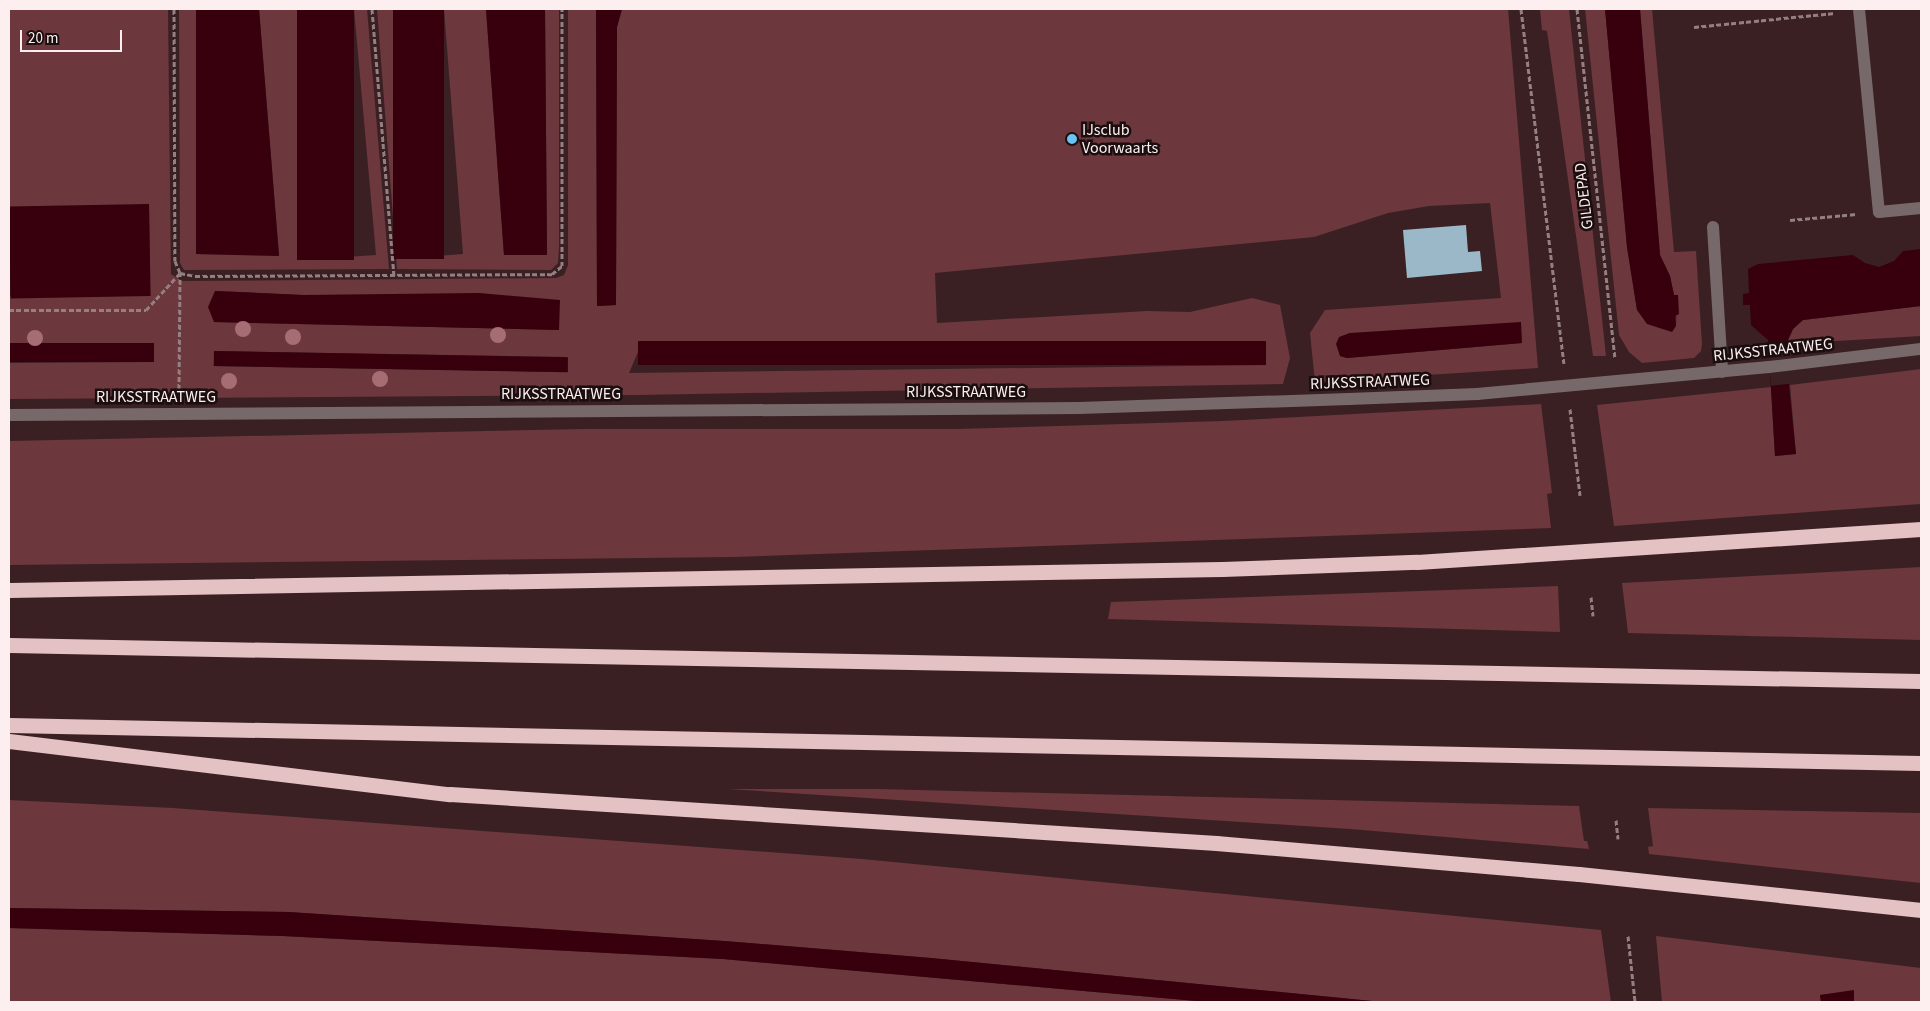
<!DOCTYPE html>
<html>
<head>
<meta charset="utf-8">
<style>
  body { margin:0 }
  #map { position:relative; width:1930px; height:1011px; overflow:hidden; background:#3a2023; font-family:"Source Sans 3",sans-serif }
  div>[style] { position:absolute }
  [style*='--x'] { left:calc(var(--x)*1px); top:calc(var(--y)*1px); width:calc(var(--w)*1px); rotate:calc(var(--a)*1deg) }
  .green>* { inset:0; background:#6c373d }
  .water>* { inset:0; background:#37000c; transform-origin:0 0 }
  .pier>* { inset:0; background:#3a2023; transform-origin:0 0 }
  .building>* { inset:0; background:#9bb8c9 }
  .path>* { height:3px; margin-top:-1.5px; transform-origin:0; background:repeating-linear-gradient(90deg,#947f81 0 5px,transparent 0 7.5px) }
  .service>* { height:12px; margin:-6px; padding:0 6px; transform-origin:6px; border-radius:6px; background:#776969 }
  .minor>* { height:12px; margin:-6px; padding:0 6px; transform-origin:6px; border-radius:6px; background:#776969 }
  .motorway>* { height:15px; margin:-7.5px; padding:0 7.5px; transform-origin:7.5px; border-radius:7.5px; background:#e4c1c3 }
  .trees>* { width:16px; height:16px; margin:-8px; border-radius:50%; background:#a66e74 }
  .dots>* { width:14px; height:14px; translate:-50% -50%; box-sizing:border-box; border:2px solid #1a0e0f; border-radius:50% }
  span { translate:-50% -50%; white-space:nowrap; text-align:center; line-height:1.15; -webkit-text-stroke:5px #1a0e0f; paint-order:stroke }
  .poi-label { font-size:16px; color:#fdeeef }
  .left { translate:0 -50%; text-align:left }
  .street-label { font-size:16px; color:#fdeeef }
  .frame { position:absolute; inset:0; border:10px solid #fdeeef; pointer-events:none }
  .scale { position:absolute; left:20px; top:30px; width:102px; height:22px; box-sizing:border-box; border:2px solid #fdeeef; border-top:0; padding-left:6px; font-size:15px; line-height:18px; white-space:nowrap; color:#fdeeef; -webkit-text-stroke:4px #1a0e0f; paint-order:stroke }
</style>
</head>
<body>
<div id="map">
  <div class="green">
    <i style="clip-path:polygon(evenodd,9px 9px,168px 9px,171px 274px,182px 281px,556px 278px,564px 275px,568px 265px,568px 9px,596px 9px,597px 306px,616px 305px,617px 27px,622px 9px,1508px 9px,1538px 368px,1315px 382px,1310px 333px,1325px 310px,1501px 298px,1490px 203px,1429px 206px,1388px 213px,1314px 237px,935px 273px,937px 323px,1147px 311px,1190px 312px,1252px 298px,1280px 305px,1290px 358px,1283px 384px,638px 395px,9px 399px,9px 363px,153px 362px,154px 344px,9px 344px,9px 296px,150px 296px,149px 204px,9px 214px,9px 9px,215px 291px,303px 295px,559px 330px,214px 322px,215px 291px,9px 9px,1350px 333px,1522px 343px,1347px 358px,1340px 356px,1339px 338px,1350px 333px,9px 9px,1266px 341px,1266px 365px,629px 373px,638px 352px,1266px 341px,9px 9px,214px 351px,567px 357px,568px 372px,214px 366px,214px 351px)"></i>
    <i style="clip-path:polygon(179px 9px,196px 9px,196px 254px,279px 255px,259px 9px,297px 9px,316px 259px,376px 255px,354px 9px,367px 9px,389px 269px,184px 270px,180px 263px)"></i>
    <i style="clip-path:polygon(377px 9px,393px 9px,411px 258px,463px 254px,444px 9px,486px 9px,504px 255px,547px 255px,545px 9px,559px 9px,559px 247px,558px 263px,551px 270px,397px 269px)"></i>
    <i style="clip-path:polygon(1540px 9px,1569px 9px,1606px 356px,1593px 356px,1547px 31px,1542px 30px)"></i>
    <i style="clip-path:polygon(1585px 9px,1605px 9px,1627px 247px,1637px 310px,1676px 326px,1677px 295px,1674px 295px,1670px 276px,1660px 255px,1640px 9px,1652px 9px,1674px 252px,1696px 251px,1702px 344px,1701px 351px,1694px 358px,1642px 363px,1629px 352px,1619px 335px)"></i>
    <i style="clip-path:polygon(1921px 306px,1921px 336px,1786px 344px,1793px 329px,1803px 320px)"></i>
    <i style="clip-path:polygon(1921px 369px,1921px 504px,1614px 526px,1597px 405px,1771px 387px,1775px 456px,1796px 454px,1790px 385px)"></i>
    <i style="clip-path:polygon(1541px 404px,1552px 493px,1547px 494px,1551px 528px,734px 557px,9px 565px,9px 441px,583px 429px,957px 429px,1223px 421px)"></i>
    <i style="clip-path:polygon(1921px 567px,1921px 640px,1628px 633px,1622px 583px)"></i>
    <i style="clip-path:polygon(1558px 586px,1560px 632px,1108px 619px,1111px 602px)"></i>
    <i style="clip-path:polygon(728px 789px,878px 789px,1579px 806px,1584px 841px,1587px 841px,1589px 849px,1350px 829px)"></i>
    <i style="clip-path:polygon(9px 800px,173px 808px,862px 859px,1601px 930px,1611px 1002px,1382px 1002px,931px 958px,724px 941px,289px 912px,9px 908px)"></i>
    <i style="clip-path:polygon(1648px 808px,1921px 813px,1921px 883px,1649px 854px,1648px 847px,1653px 846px)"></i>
    <i style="clip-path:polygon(9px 928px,283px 936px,723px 959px,1208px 1002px,9px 1002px)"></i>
    <i style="clip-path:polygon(1656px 936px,1921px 968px,1921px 1002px,1854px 1002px,1854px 991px,1820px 995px,1821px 1002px,1662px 1002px)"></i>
  </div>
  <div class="water">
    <i style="clip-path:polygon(196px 9px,259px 9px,279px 256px,196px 254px)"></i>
    <i style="left:297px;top:9px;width:57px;height:251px"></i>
    <i style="left:393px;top:9px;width:51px;height:250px"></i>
    <i style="clip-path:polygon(486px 9px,545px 9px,547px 255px,504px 255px)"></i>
    <i style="clip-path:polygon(596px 9px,622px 9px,617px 27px,616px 305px,597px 306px)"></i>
    <i style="clip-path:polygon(1605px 9px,1640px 9px,1660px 255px,1670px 276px,1674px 295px,1678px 295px,1679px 314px,1675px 316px,1676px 326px,1672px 332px,1647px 324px,1637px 310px,1627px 247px)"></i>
    <i style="left:149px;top:204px;width:92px;height:140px;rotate:89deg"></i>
    <i style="clip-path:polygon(1921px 249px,1921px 306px,1803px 320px,1793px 329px,1785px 347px,1796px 454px,1775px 456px,1768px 340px,1751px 325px,1750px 305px,1743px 305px,1743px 294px,1749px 293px,1748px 269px,1758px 264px,1853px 255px,1865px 263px,1879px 267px,1894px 261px,1903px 251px)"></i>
    <i style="clip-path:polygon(215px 291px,303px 295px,479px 293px,560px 300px,559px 330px,214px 322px,208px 307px)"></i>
    <i style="clip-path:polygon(1521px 322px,1522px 343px,1347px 358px,1340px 356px,1336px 344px,1339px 337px,1350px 333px)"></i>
    <i style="left:1266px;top:341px;width:24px;height:628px;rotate:90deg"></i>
    <i style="left:154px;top:343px;width:19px;height:145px;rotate:90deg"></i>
    <i style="left:214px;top:351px;width:354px;height:15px;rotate:1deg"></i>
    <i style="clip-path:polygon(9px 908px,289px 912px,724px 941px,931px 958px,1382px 1002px,1208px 1002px,723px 959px,283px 936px,9px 928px)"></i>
    <i style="clip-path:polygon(1854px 990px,1854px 1002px,1821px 1002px,1820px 995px)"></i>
  </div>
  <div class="pier">
    <i style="left:1786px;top:345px;width:39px;height:19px;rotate:84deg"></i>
  </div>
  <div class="building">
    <i style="clip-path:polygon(1466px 225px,1468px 252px,1480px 251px,1482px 271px,1407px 278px,1403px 230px)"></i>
  </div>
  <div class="path">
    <i style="--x:174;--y:9;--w:252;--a:89.8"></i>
    <i style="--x:175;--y:261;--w:13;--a:67"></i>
    <i style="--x:180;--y:273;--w:15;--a:11"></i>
    <i style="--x:195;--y:276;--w:357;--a:-0.3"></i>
    <i style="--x:552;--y:274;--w:13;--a:-39"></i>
    <i style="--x:562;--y:266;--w:257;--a:-90"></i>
    <i style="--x:372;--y:9;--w:267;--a:85.3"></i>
    <i style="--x:1521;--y:9;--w:357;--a:83.1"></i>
    <i style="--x:1577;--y:9;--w:351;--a:83.8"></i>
    <i style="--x:1694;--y:27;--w:142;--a:-5.7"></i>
    <i style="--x:1790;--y:220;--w:67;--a:-5.1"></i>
    <i style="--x:9;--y:310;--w:137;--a:0"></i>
    <i style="--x:146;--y:310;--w:50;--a:-47.4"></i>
    <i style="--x:179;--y:389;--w:116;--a:-89.5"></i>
    <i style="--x:1570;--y:409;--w:87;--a:83.4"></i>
    <i style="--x:1591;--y:597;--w:19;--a:84"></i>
    <i style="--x:1616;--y:820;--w:19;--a:84"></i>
    <i style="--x:1628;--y:936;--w:66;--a:83.9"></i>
  </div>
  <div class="service">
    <i style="--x:1713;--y:227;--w:145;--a:86.4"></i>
  </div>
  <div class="minor">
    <i style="--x:1859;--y:9;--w:204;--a:84.4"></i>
    <i style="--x:1879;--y:212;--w:42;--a:-5.4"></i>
    <i style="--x:9;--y:415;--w:1070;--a:-0.37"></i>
    <i style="--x:1079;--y:408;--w:270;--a:-1.9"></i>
    <i style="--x:1349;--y:399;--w:128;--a:-2.2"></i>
    <i style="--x:1477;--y:394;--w:293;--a:-5.3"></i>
    <i style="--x:1769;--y:367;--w:153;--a:-6.8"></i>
  </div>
  <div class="motorway">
    <i style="--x:9;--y:590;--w:1213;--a:-0.99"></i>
    <i style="--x:1222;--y:569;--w:195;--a:-2.1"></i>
    <i style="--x:1417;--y:562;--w:505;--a:-3.75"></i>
    <i style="--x:9;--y:645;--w:1912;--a:1.08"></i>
    <i style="--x:9;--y:725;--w:1912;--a:1.14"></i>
    <i style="--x:9;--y:741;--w:444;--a:6.9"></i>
    <i style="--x:450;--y:794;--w:768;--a:3.66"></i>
    <i style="--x:1216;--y:843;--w:364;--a:4.9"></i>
    <i style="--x:1579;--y:874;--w:344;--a:6"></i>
  </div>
  <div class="trees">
    <i style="left:243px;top:329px"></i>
    <i style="left:498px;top:335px"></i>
    <i style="left:293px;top:337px"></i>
    <i style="left:35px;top:338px"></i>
    <i style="left:380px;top:379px"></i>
    <i style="left:229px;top:381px"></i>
  </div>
  <div class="dots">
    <i style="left:1072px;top:139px;background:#6ac3f1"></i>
  </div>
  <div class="poi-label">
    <span class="left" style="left:1082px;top:139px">IJsclub<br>Voorwaarts</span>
  </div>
  <div class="street-label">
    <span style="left:1584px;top:196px;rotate:-97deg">GILDEPAD</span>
    <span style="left:1773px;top:350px;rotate:-6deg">RIJKSSTRAATWEG</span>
    <span style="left:1370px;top:382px;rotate:-2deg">RIJKSSTRAATWEG</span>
    <span style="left:966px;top:392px">RIJKSSTRAATWEG</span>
    <span style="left:561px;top:394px">RIJKSSTRAATWEG</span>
    <span style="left:156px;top:397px">RIJKSSTRAATWEG</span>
  </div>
  <div class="frame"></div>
  <div class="scale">20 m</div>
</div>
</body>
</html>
